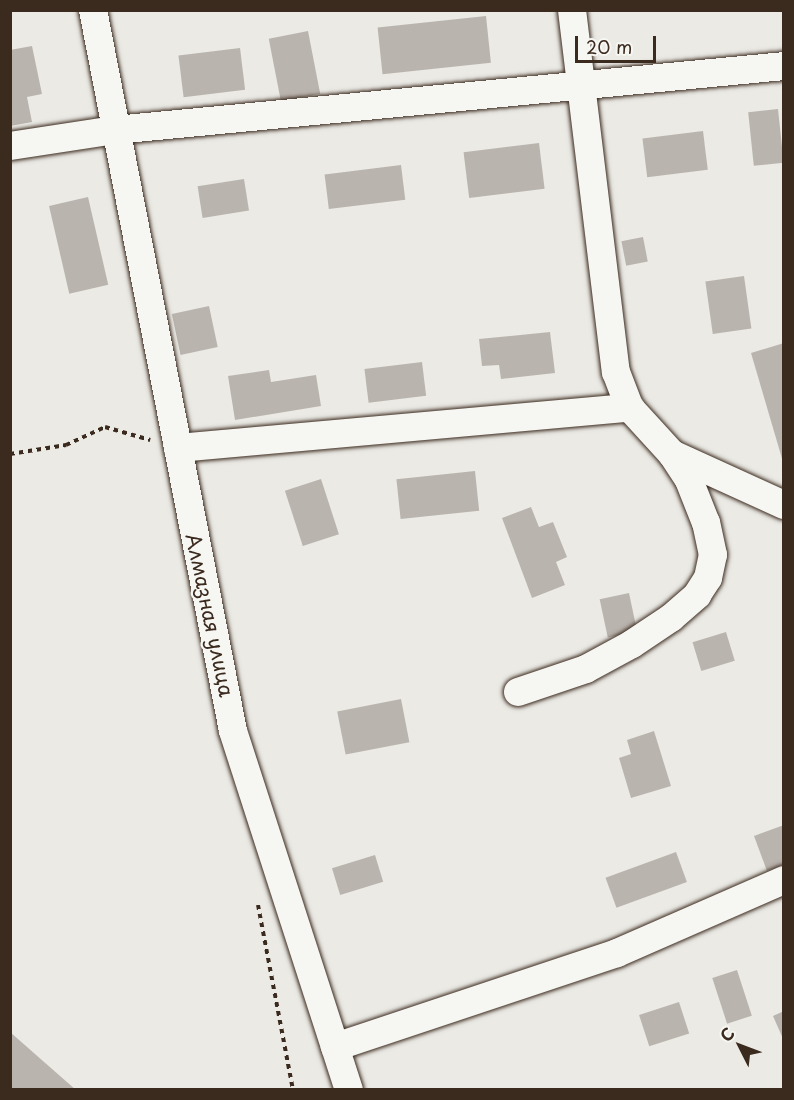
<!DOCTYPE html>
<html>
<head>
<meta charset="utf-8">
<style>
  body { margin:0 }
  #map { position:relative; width:794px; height:1100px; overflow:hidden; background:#ebeae5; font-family:"Playpen Sans",sans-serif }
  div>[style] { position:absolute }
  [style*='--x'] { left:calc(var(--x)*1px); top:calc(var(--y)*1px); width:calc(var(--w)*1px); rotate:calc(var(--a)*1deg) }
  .building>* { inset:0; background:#bab4ae; transform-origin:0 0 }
  .path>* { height:4px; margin-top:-2px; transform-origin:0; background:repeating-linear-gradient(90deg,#3b2a1e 0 4.5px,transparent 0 9px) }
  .roads { filter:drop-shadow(0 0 2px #3b2a1e) drop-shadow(0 0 2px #3b2a1e) }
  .minor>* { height:28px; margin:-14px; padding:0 14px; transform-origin:14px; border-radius:14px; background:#f6f6f2 }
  span { translate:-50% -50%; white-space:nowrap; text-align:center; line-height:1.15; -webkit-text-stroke:4.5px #f6f6f2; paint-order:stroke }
  .street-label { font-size:20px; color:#3b2a1e }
  .frame { position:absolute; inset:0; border:12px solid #3b2a1e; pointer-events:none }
  .north { position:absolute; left:710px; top:1016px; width:60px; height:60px; -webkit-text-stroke:4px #f6f6f2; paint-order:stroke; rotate:312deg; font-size:16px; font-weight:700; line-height:24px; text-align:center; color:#3b2a1e }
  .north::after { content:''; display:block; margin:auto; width:21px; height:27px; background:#3b2a1e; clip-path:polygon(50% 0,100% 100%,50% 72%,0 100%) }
  .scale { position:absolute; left:575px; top:36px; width:81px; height:27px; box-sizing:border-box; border:3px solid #3b2a1e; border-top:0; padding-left:8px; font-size:18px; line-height:21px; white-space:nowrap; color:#3b2a1e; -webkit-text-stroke:4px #f6f6f2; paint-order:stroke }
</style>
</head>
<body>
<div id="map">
  <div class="building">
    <i style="left:486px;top:16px;width:47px;height:109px;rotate:84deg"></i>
    <i style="left:308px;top:31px;width:64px;height:40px;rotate:79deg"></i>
    <i style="clip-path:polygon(32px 46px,42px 94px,27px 97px,32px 122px,10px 126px,10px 50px)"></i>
    <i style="left:240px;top:48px;width:42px;height:62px;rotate:83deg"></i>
    <i style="left:778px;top:109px;width:54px;height:30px;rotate:84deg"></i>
    <i style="left:703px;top:131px;width:39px;height:61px;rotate:83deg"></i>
    <i style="left:539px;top:143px;width:46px;height:76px;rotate:83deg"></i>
    <i style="left:401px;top:165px;width:35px;height:77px;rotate:83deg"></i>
    <i style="left:244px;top:179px;width:32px;height:47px;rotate:81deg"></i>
    <i style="left:88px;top:197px;width:90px;height:40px;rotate:77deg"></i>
    <i style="left:643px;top:237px;width:25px;height:22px;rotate:79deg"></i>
    <i style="left:744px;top:276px;width:53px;height:39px;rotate:82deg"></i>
    <i style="left:209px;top:306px;width:42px;height:38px;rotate:78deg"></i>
    <i style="clip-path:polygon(550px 332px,555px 373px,501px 379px,499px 365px,482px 366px,479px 339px)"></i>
    <i style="clip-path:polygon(784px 343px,784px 462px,783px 462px,751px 353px)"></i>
    <i style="left:422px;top:362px;width:34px;height:58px;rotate:83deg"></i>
    <i style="clip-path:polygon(269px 370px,271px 382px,316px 375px,321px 406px,235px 420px,228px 376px)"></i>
    <i style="left:475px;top:471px;width:40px;height:79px;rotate:84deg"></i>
    <i style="left:321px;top:479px;width:58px;height:38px;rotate:72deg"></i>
    <i style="clip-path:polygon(531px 507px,539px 527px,553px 522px,567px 557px,556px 562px,565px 585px,532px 598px,502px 518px)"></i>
    <i style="left:629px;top:593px;width:39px;height:30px;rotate:78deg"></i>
    <i style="left:726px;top:632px;width:30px;height:35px;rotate:73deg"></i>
    <i style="left:401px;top:699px;width:44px;height:65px;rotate:79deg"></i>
    <i style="clip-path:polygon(654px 731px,671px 786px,631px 798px,619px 758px,631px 754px,627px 740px)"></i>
    <i style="clip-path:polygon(784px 825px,784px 865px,767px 871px,754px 836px)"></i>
    <i style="left:676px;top:852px;width:32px;height:75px;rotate:70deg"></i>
    <i style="left:375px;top:855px;width:28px;height:45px;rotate:73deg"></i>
    <i style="left:737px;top:970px;width:48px;height:26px;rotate:72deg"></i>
    <i style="left:679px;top:1002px;width:33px;height:42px;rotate:72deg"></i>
    <i style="clip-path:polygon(784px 1011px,784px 1041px,773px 1016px)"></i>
    <i style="clip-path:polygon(10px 1032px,76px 1090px,10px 1090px)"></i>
  </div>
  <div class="path">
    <i style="--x:10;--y:454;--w:57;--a:-9.1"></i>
    <i style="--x:66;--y:445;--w:43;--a:-24.8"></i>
    <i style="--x:105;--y:427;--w:47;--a:16.1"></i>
    <i style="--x:258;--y:905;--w:188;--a:79.3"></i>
  </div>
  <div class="roads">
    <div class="minor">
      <i style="--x:93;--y:10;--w:734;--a:79.01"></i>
      <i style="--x:233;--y:731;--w:377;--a:72.1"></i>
      <i style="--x:572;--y:10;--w:365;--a:83.1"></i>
      <i style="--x:616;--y:372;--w:39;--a:69"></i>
      <i style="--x:630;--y:408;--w:62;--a:47.6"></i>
      <i style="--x:672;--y:454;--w:123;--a:24.5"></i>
      <i style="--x:10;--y:146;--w:106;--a:-8.7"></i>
      <i style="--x:115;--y:130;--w:672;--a:-5.46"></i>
      <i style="--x:178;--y:448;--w:454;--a:-5.1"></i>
      <i style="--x:518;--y:692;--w:72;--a:-18.7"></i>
      <i style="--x:586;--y:669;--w:52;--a:-28.5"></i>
      <i style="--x:632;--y:644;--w:47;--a:-33.7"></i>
      <i style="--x:671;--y:618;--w:35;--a:-41"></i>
      <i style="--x:697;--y:595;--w:20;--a:-57"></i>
      <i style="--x:708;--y:578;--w:24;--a:-78"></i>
      <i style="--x:713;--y:555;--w:33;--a:-102"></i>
      <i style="--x:706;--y:523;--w:46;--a:-111.6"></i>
      <i style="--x:689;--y:480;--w:31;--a:-123"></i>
      <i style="--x:335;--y:1047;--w:297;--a:-18.4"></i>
      <i style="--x:617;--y:953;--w:182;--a:-23.6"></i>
    </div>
  </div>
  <div class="street-label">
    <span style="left:210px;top:615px;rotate:78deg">Алмазная улица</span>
  </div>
  <div class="frame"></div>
  <div class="north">С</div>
  <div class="scale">20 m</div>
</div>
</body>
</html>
